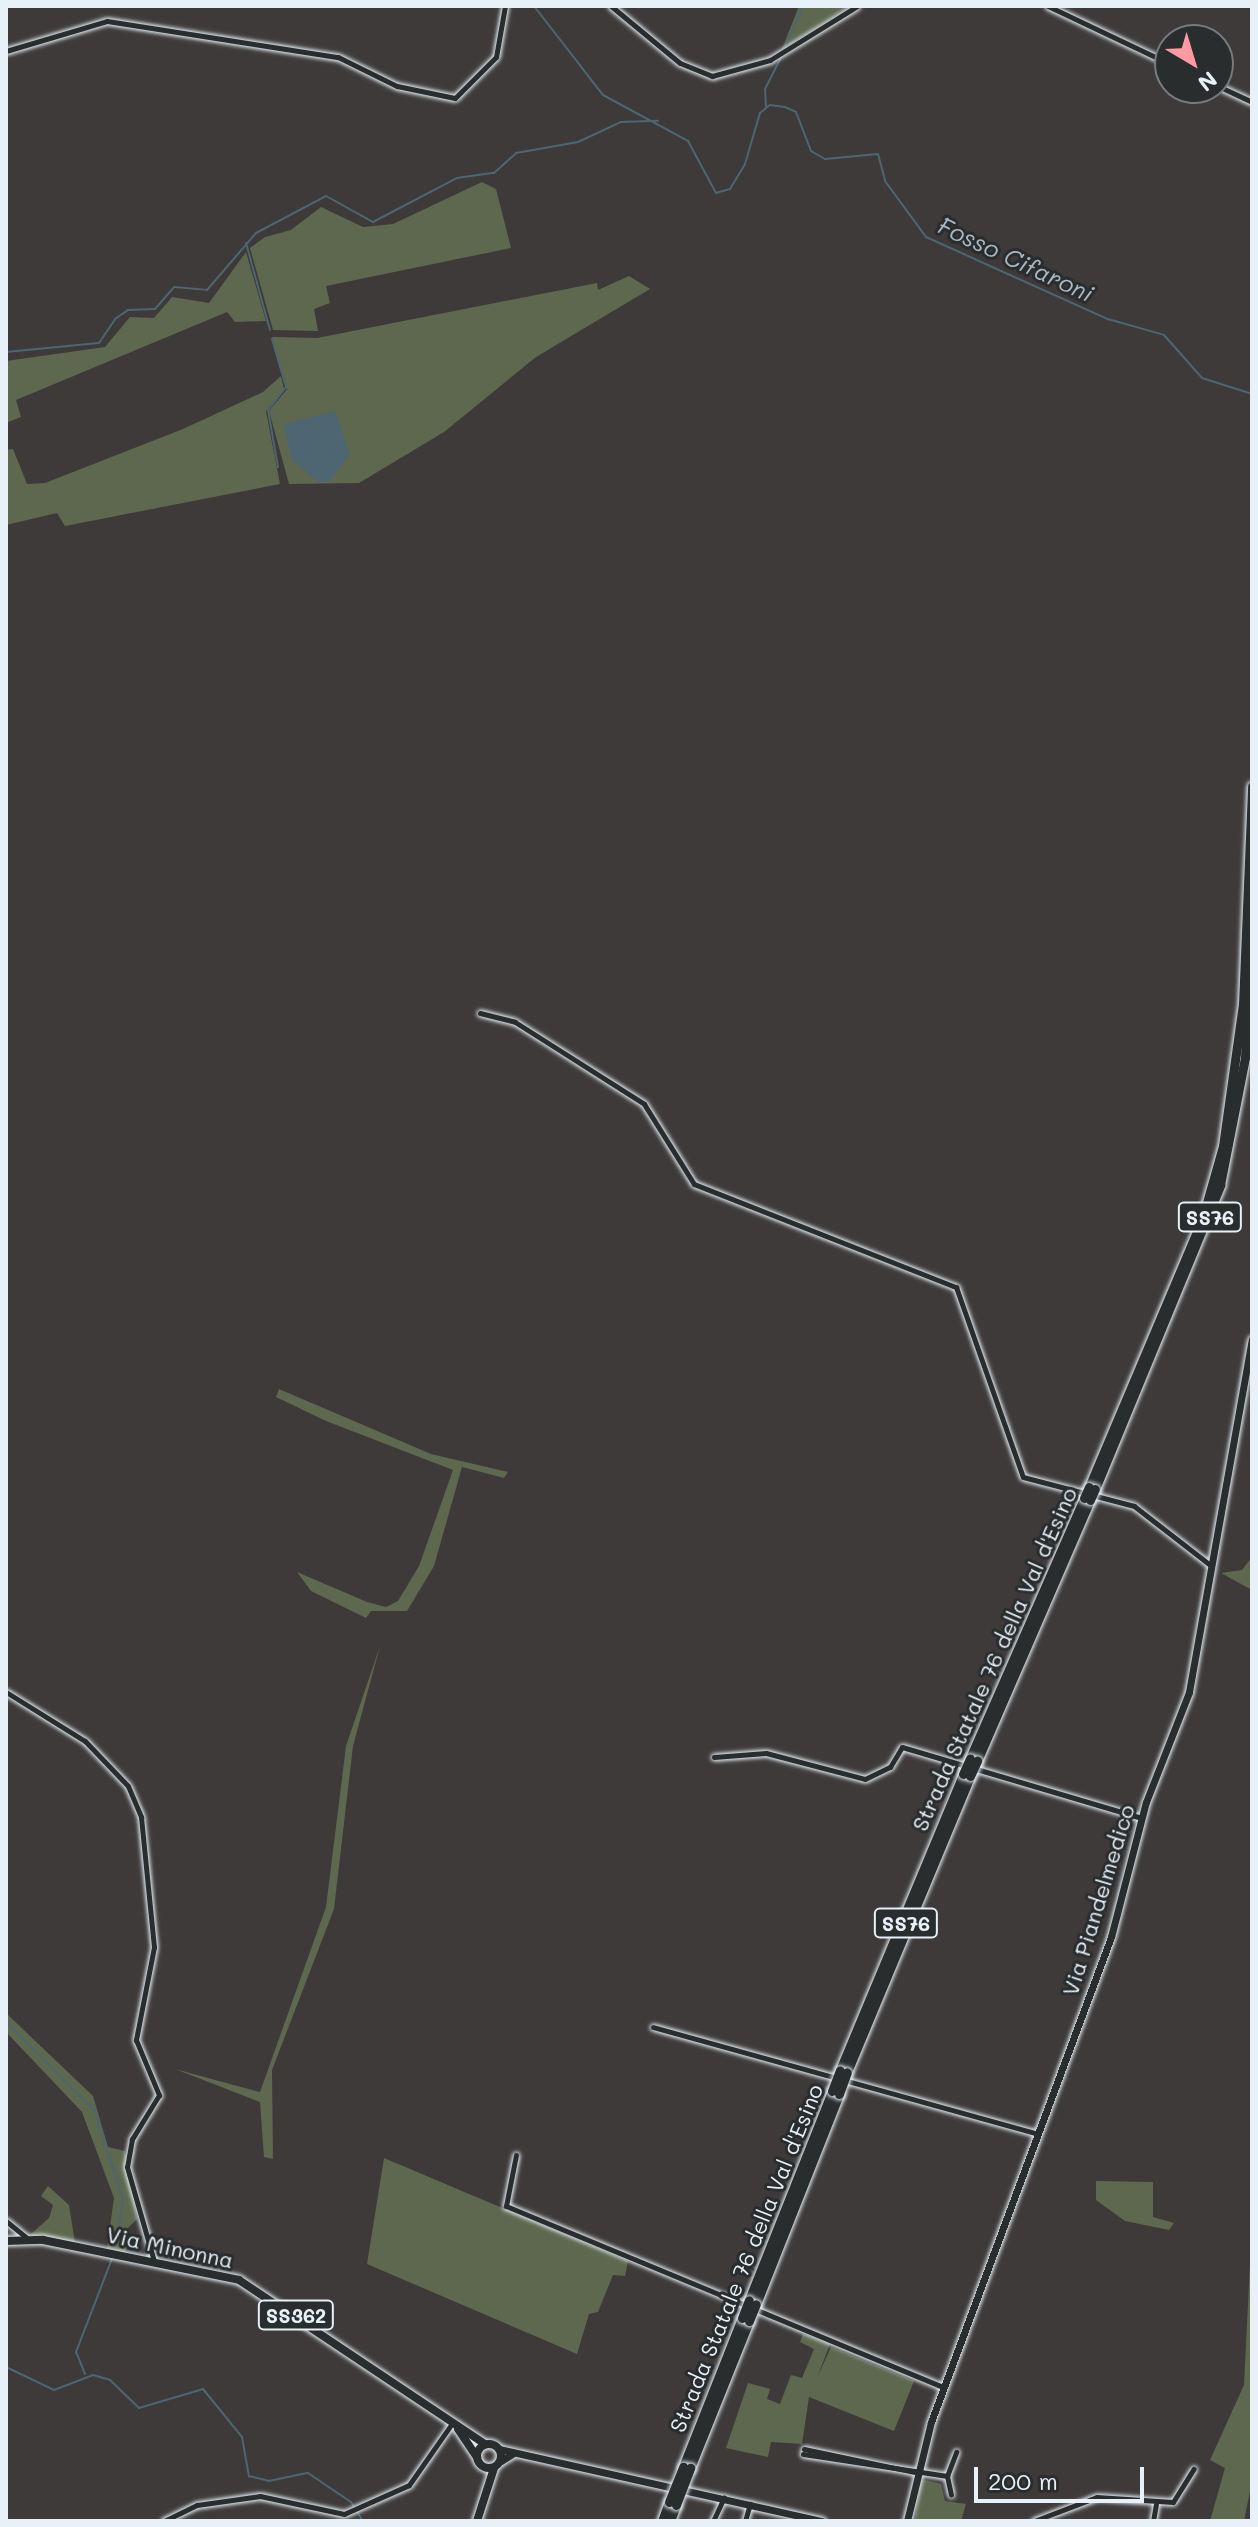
<!DOCTYPE html>
<html>
<head>
<meta charset="utf-8">
<style>
  body { margin:0 }
  #map { position:relative; width:1258px; height:2527px; overflow:hidden; background:#3d3a39; font-family:Mali,sans-serif }
  div>[style] { position:absolute }
  [style*='--x'] { left:calc(var(--x)*1px); top:calc(var(--y)*1px); width:calc(var(--w)*1px); rotate:calc(var(--a)*1deg) }
  .green>* { inset:0; background:#5e684f }
  .water>* { inset:0; background:#4d6671 }
  .stream>* { height:2px; margin:-1px; padding:0 1px; transform-origin:1px; border-radius:1px; background:#4d6671 }
  .roads { filter:drop-shadow(0 0 2px #e8f1f8) drop-shadow(0 0 2px #e8f1f8) }
  .street>* { height:5px; margin:-2.5px; padding:0 2.5px; transform-origin:2.5px; border-radius:2.5px; background:#2a2d2e }
  .secondary>* { height:7px; margin:-3.5px; padding:0 3.5px; transform-origin:3.5px; border-radius:3.5px; background:#2a2d2e }
  .primary>* { height:8px; margin:-4px; padding:0 4px; transform-origin:4px; border-radius:4px; background:#2a2d2e }
  .primary>.ring { margin:-4px; padding:0; box-sizing:content-box; background:none; border:8px solid #2a2d2e; border-radius:50% }
  .highway>* { height:9px; margin:-4.5px; padding:0 4.5px; transform-origin:4.5px; border-radius:4.5px; background:#2a2d2e }
  .bridges { filter:drop-shadow(0 0 2px #e8f1f8) drop-shadow(0 0 2px #e8f1f8) }
  .highway-bridge>* { height:9px; margin:-4.5px; padding:0 4.5px; transform-origin:4.5px; border-radius:4.5px; background:#2a2d2e }
  span { translate:-50% -50%; white-space:nowrap; text-align:center; line-height:1.15; -webkit-text-stroke:6px #2a2d2e; paint-order:stroke }
  .shield-label span { padding:2px 6px; background:#2a2d2e; border:2px solid; border-radius:6px; -webkit-text-stroke-width:0 }
  .shield-label { font-size:20px; color:#e8f1f8; font-weight:700 }
  .street-label { font-size:22px; color:#e8f1f8 }
  .water-label { font-size:24px; color:#aab9c2; font-style:italic }
  .frame { position:absolute; inset:0; border:8px solid #e8f1f8; pointer-events:none }
  .north { position:absolute; left:1154px; top:24px; width:80px; height:80px; box-sizing:border-box; background:#2a2d2e; border:2px solid #767b7f; border-radius:50%; rotate:142deg; font-size:22px; font-weight:700; line-height:32px; text-align:center; color:#e8f1f8 }
  .north::after { content:''; display:block; margin:auto; width:28px; height:36px; background:#ff9aa2; clip-path:polygon(50% 0,100% 100%,50% 72%,0 100%) }
  .scale { position:absolute; left:974px; top:2467px; width:170px; height:36px; box-sizing:border-box; border:4px solid #e8f1f8; border-top:0; padding-left:10px; font-size:24px; line-height:28px; white-space:nowrap; color:#e8f1f8; -webkit-text-stroke:6px #2a2d2e; paint-order:stroke }
</style>
</head>
<body>
<div id="map">
  <div class="green">
    <i style="clip-path:polygon(799px 6px,851px 6px,782px 49px)"></i>
    <i style="clip-path:polygon(482px 182px,496px 189px,511px 248px,326px 286px,330px 303px,314px 309px,318px 331px,273px 330px,250px 248px,265px 237px,291px 230px,321px 207px,363px 227px,393px 224px)"></i>
    <i style="clip-path:polygon(246px 252px,266px 321px,235px 322px,227px 312px,16px 400px,21px 417px,6px 423px,6px 361px,105px 347px,130px 317px,154px 318px,172px 297px,209px 303px)"></i>
    <i style="clip-path:polygon(629px 276px,650px 289px,536px 357px,444px 432px,359px 483px,289px 484px,269px 411px,287px 389px,272px 337px,317px 338px,597px 283px,598px 290px)"></i>
    <i style="clip-path:polygon(281px 376px,284px 389px,266px 411px,280px 484px,65px 526px,57px 513px,6px 525px,6px 450px,13px 449px,27px 484px,45px 483px,183px 429px,263px 392px)"></i>
    <i style="clip-path:polygon(279px 1389px,431px 1454px,508px 1472px,504px 1478px,462px 1467px,434px 1566px,407px 1611px,371px 1611px,366px 1618px,311px 1591px,297px 1572px,367px 1602px,386px 1607px,398px 1601px,419px 1566px,453px 1470px,326px 1421px,276px 1397px)"></i>
    <i style="clip-path:polygon(1252px 1557px,1252px 1590px,1221px 1573px,1242px 1570px)"></i>
    <i style="clip-path:polygon(380px 1646px,353px 1746px,334px 1909px,272px 2070px,273px 2159px,264px 2157px,260px 2102px,175px 2069px,260px 2092px,326px 1907px,346px 1746px)"></i>
    <i style="clip-path:polygon(6px 2013px,93px 2096px,108px 2147px,125px 2151px,137px 2219px,127px 2229px,126px 2253px,107px 2248px,114px 2198px,82px 2112px,6px 2032px)"></i>
    <i style="clip-path:polygon(384px 2158px,628px 2261px,625px 2276px,613px 2275px,598px 2312px,589px 2314px,577px 2354px,367px 2264px)"></i>
    <i style="clip-path:polygon(1096px 2181px,1153px 2182px,1153px 2217px,1174px 2223px,1169px 2230px,1125px 2221px,1096px 2200px)"></i>
    <i style="clip-path:polygon(48px 2186px,69px 2205px,75px 2243px,30px 2235px,49px 2218px,53px 2205px,41px 2196px)"></i>
    <i style="clip-path:polygon(1252px 2223px,1252px 2481px,1244px 2521px,1210px 2521px,1225px 2468px,1210px 2460px,1244px 2385px)"></i>
    <i style="clip-path:polygon(803px 2334px,830px 2344px,817px 2378px,831px 2347px,914px 2381px,894px 2431px,809px 2397px,802px 2444px,771px 2442px,768px 2457px,726px 2448px,748px 2383px,770px 2389px,767px 2399px,780px 2404px,791px 2375px,802px 2378px,814px 2349px,800px 2342px)"></i>
    <i style="clip-path:polygon(920px 2479px,941px 2484px,945px 2501px,966px 2504px,961px 2521px,915px 2521px)"></i>
  </div>
  <div class="water">
    <i style="clip-path:polygon(335px 411px,350px 454px,330px 481px,317px 482px,291px 458px,284px 424px)"></i>
  </div>
  <div class="stream">
    <i style="--x:534;--y:6;--w:113;--a:52.2"></i>
    <i style="--x:603;--y:95;--w:97;--a:28.4"></i>
    <i style="--x:688;--y:141;--w:59;--a:61.7"></i>
    <i style="--x:716;--y:193;--w:15;--a:-16"></i>
    <i style="--x:730;--y:189;--w:29;--a:-59"></i>
    <i style="--x:745;--y:164;--w:53;--a:-73.6"></i>
    <i style="--x:760;--y:113;--w:13;--a:-39"></i>
    <i style="--x:770;--y:105;--w:15;--a:8"></i>
    <i style="--x:785;--y:107;--w:12;--a:24"></i>
    <i style="--x:796;--y:112;--w:42;--a:69"></i>
    <i style="--x:811;--y:151;--w:16;--a:30"></i>
    <i style="--x:825;--y:159;--w:53;--a:-5.4"></i>
    <i style="--x:878;--y:154;--w:28;--a:75"></i>
    <i style="--x:885;--y:181;--w:69;--a:53.8"></i>
    <i style="--x:926;--y:237;--w:200;--a:24.3"></i>
    <i style="--x:1108;--y:319;--w:58;--a:15.9"></i>
    <i style="--x:1164;--y:335;--w:57;--a:48.5"></i>
    <i style="--x:1202;--y:378;--w:52;--a:17.7"></i>
    <i style="--x:785;--y:49;--w:47;--a:-67.3"></i>
    <i style="--x:766;--y:107;--w:18;--a:-93"></i>
    <i style="--x:765;--y:89;--w:38;--a:-63"></i>
    <i style="--x:246;--y:243;--w:90;--a:74.6"></i>
    <i style="--x:272;--y:339;--w:50;--a:73.7"></i>
    <i style="--x:286;--y:387;--w:29;--a:128"></i>
    <i style="--x:268;--y:410;--w:58;--a:80"></i>
    <i style="--x:6;--y:352;--w:93;--a:-5.5"></i>
    <i style="--x:99;--y:343;--w:29;--a:-56"></i>
    <i style="--x:115;--y:319;--w:16;--a:-35"></i>
    <i style="--x:128;--y:310;--w:27;--a:-2"></i>
    <i style="--x:155;--y:309;--w:29;--a:-49"></i>
    <i style="--x:174;--y:287;--w:33;--a:5"></i>
    <i style="--x:207;--y:290;--w:75;--a:-49.3"></i>
    <i style="--x:256;--y:233;--w:79;--a:-27.9"></i>
    <i style="--x:326;--y:196;--w:54;--a:29"></i>
    <i style="--x:373;--y:222;--w:95;--a:-27.6"></i>
    <i style="--x:457;--y:178;--w:37;--a:-8"></i>
    <i style="--x:494;--y:173;--w:30;--a:-42"></i>
    <i style="--x:516;--y:153;--w:63;--a:-10.1"></i>
    <i style="--x:578;--y:142;--w:47;--a:-24.9"></i>
    <i style="--x:621;--y:122;--w:37;--a:-2"></i>
    <i style="--x:6;--y:2022;--w:126;--a:45"></i>
    <i style="--x:95;--y:2111;--w:92;--a:72.3"></i>
    <i style="--x:123;--y:2199;--w:52;--a:98.9"></i>
    <i style="--x:6;--y:2367;--w:53;--a:25.6"></i>
    <i style="--x:54;--y:2390;--w:42;--a:-21"></i>
    <i style="--x:93;--y:2375;--w:18;--a:16"></i>
    <i style="--x:110;--y:2380;--w:40;--a:44"></i>
    <i style="--x:139;--y:2408;--w:67;--a:-16.5"></i>
    <i style="--x:203;--y:2389;--w:62;--a:50.9"></i>
    <i style="--x:242;--y:2437;--w:40;--a:80"></i>
    <i style="--x:249;--y:2476;--w:21;--a:14"></i>
    <i style="--x:269;--y:2481;--w:40;--a:-12"></i>
    <i style="--x:308;--y:2473;--w:52;--a:34"></i>
    <i style="--x:351;--y:2502;--w:22;--a:58"></i>
    <i style="--x:85;--y:2374;--w:24;--a:-112"></i>
    <i style="--x:76;--y:2352;--w:103;--a:-68.9"></i>
  </div>
  <div class="roads">
    <div class="street">
      <i style="--x:611;--y:6;--w:89;--a:39.6"></i>
      <i style="--x:680;--y:63;--w:35;--a:22"></i>
      <i style="--x:712;--y:76;--w:60;--a:-15.4"></i>
      <i style="--x:770;--y:60;--w:102;--a:-31.8"></i>
      <i style="--x:1048;--y:6;--w:135;--a:25.4"></i>
      <i style="--x:6;--y:51;--w:105;--a:-16.5"></i>
      <i style="--x:107;--y:21;--w:234;--a:8.9"></i>
      <i style="--x:338;--y:57;--w:66;--a:26.2"></i>
      <i style="--x:397;--y:86;--w:59;--a:11.7"></i>
      <i style="--x:455;--y:98;--w:58;--a:-45"></i>
      <i style="--x:496;--y:57;--w:52;--a:-80"></i>
      <i style="--x:1218;--y:86;--w:38;--a:25"></i>
      <i style="--x:480;--y:1013;--w:36;--a:14"></i>
      <i style="--x:515;--y:1022;--w:153;--a:32.4"></i>
      <i style="--x:644;--y:1104;--w:94;--a:58"></i>
      <i style="--x:694;--y:1184;--w:282;--a:21.5"></i>
      <i style="--x:956;--y:1287;--w:201;--a:70.6"></i>
      <i style="--x:1023;--y:1477;--w:115;--a:14.6"></i>
      <i style="--x:1134;--y:1506;--w:96;--a:37.8"></i>
      <i style="--x:6;--y:1692;--w:93;--a:31.8"></i>
      <i style="--x:85;--y:1741;--w:62;--a:46.3"></i>
      <i style="--x:128;--y:1786;--w:34;--a:67"></i>
      <i style="--x:141;--y:1817;--w:131;--a:84.3"></i>
      <i style="--x:154;--y:1947;--w:95;--a:101"></i>
      <i style="--x:136;--y:2040;--w:60;--a:67.3"></i>
      <i style="--x:159;--y:2095;--w:52;--a:121.5"></i>
      <i style="--x:132;--y:2139;--w:28;--a:100"></i>
      <i style="--x:127;--y:2167;--w:98;--a:74"></i>
      <i style="--x:714;--y:1757;--w:52;--a:-4.4"></i>
      <i style="--x:766;--y:1753;--w:102;--a:14.7"></i>
      <i style="--x:865;--y:1779;--w:28;--a:-26"></i>
      <i style="--x:890;--y:1767;--w:23;--a:-59"></i>
      <i style="--x:902;--y:1747;--w:250;--a:16.5"></i>
      <i style="--x:653;--y:2027;--w:400;--a:15.5"></i>
      <i style="--x:516;--y:2155;--w:52;--a:101.1"></i>
      <i style="--x:506;--y:2206;--w:474;--a:22.5"></i>
      <i style="--x:6;--y:2221;--w:28;--a:39"></i>
      <i style="--x:804;--y:2449;--w:112;--a:11.8"></i>
      <i style="--x:803;--y:2454;--w:146;--a:8.7"></i>
      <i style="--x:947;--y:2476;--w:19;--a:78"></i>
      <i style="--x:947;--y:2476;--w:26;--a:-69"></i>
      <i style="--x:164;--y:2521;--w:37;--a:-26"></i>
      <i style="--x:197;--y:2505;--w:64;--a:-8.1"></i>
      <i style="--x:260;--y:2496;--w:86;--a:12.1"></i>
      <i style="--x:344;--y:2514;--w:71;--a:-24"></i>
      <i style="--x:409;--y:2485;--w:77;--a:-55.1"></i>
      <i style="--x:713;--y:2521;--w:26;--a:-65"></i>
      <i style="--x:745;--y:2521;--w:18;--a:-74"></i>
      <i style="--x:1034;--y:2521;--w:67;--a:-20.9"></i>
      <i style="--x:1097;--y:2497;--w:76;--a:3.8"></i>
      <i style="--x:1173;--y:2502;--w:39;--a:-58"></i>
      <i style="--x:1153;--y:2521;--w:17;--a:-80"></i>
    </div>
    <div class="secondary">
      <i style="--x:499;--y:2449;--w:331;--a:12.6"></i>
      <i style="--x:501;--y:2461;--w:15;--a:-32"></i>
      <i style="--x:907;--y:2521;--w:102;--a:-76.4"></i>
      <i style="--x:931;--y:2422;--w:517;--a:-69.64"></i>
      <i style="--x:1111;--y:1937;--w:139;--a:-75.5"></i>
      <i style="--x:1146;--y:1802;--w:118;--a:-68.6"></i>
      <i style="--x:1189;--y:1692;--w:358;--a:-79.9"></i>
    </div>
    <div class="primary">
      <i style="--x:6;--y:2241;--w:37;--a:-2"></i>
      <i style="--x:43;--y:2240;--w:200;--a:11.5"></i>
      <i style="--x:239;--y:2280;--w:296;--a:33.7"></i>
      <i style="--x:458;--y:2429;--w:34;--a:56"></i>
      <i class="ring" style="left:477px;top:2444px;width:16px;height:16px"></i>
      <i style="--x:477;--y:2521;--w:56;--a:-72.2"></i>
    </div>
    <div class="highway">
      <i style="--x:1089;--y:1487;--w:290;--a:-67.1"></i>
      <i style="--x:1202;--y:1220;--w:77;--a:-74.2"></i>
      <i style="--x:1223;--y:1146;--w:143;--a:-82"></i>
      <i style="--x:1243;--y:1004;--w:218;--a:-87.6"></i>
      <i style="--x:1095;--y:1489;--w:329;--a:-67.6"></i>
      <i style="--x:1220;--y:1185;--w:130;--a:-78.9"></i>
      <i style="--x:1245;--y:1057;--w:131;--a:-86.9"></i>
      <i style="--x:970;--y:1758;--w:284;--a:-66.3"></i>
      <i style="--x:977;--y:1761;--w:284;--a:-66.6"></i>
      <i style="--x:840;--y:2070;--w:321;--a:-67.4"></i>
      <i style="--x:847;--y:2072;--w:321;--a:-67.4"></i>
      <i style="--x:749;--y:2300;--w:225;--a:-68.3"></i>
      <i style="--x:756;--y:2304;--w:226;--a:-68.4"></i>
      <i style="--x:683;--y:2467;--w:160;--a:-68.4"></i>
      <i style="--x:690;--y:2468;--w:158;--a:-68.1"></i>
      <i style="--x:662;--y:2521;--w:20;--a:-70"></i>
      <i style="--x:670;--y:2521;--w:17;--a:-69"></i>
    </div>
  </div>
  <div class="bridges">
    <div class="highway-bridge">
      <i style="--x:1084;--y:1498;--w:12;--a:-66"></i>
      <i style="--x:1090;--y:1500;--w:12;--a:-66"></i>
      <i style="--x:963;--y:1774;--w:17;--a:-66"></i>
      <i style="--x:970;--y:1776;--w:17;--a:-65"></i>
      <i style="--x:832;--y:2091;--w:22;--a:-69"></i>
      <i style="--x:839;--y:2094;--w:23;--a:-70"></i>
      <i style="--x:742;--y:2318;--w:19;--a:-69"></i>
      <i style="--x:749;--y:2321;--w:18;--a:-68"></i>
      <i style="--x:669;--y:2502;--w:38;--a:-68"></i>
      <i style="--x:676;--y:2505;--w:40;--a:-69"></i>
    </div>
  </div>
  <div class="shield-label">
    <span style="left:1210px;top:1217px">SS76</span>
    <span style="left:906px;top:1923px">SS76</span>
    <span style="left:296px;top:2315px">SS362</span>
  </div>
  <div class="street-label">
    <span style="left:994px;top:1659px;rotate:-66deg">Strada Statale 76 della Val d'Esino</span>
    <span style="left:1098px;top:1900px;rotate:-73deg">Via Piandelmedico</span>
    <span style="left:170px;top:2247px;rotate:12deg">Via Minonna</span>
    <span style="left:746px;top:2258px;rotate:-68deg">Strada Statale 76 della Val d'Esino</span>
  </div>
  <div class="water-label">
    <span style="left:1016px;top:259px;rotate:25deg">Fosso Cifaroni</span>
  </div>
  <div class="frame"></div>
  <div class="north">N</div>
  <div class="scale">200 m</div>
</div>
</body>
</html>
